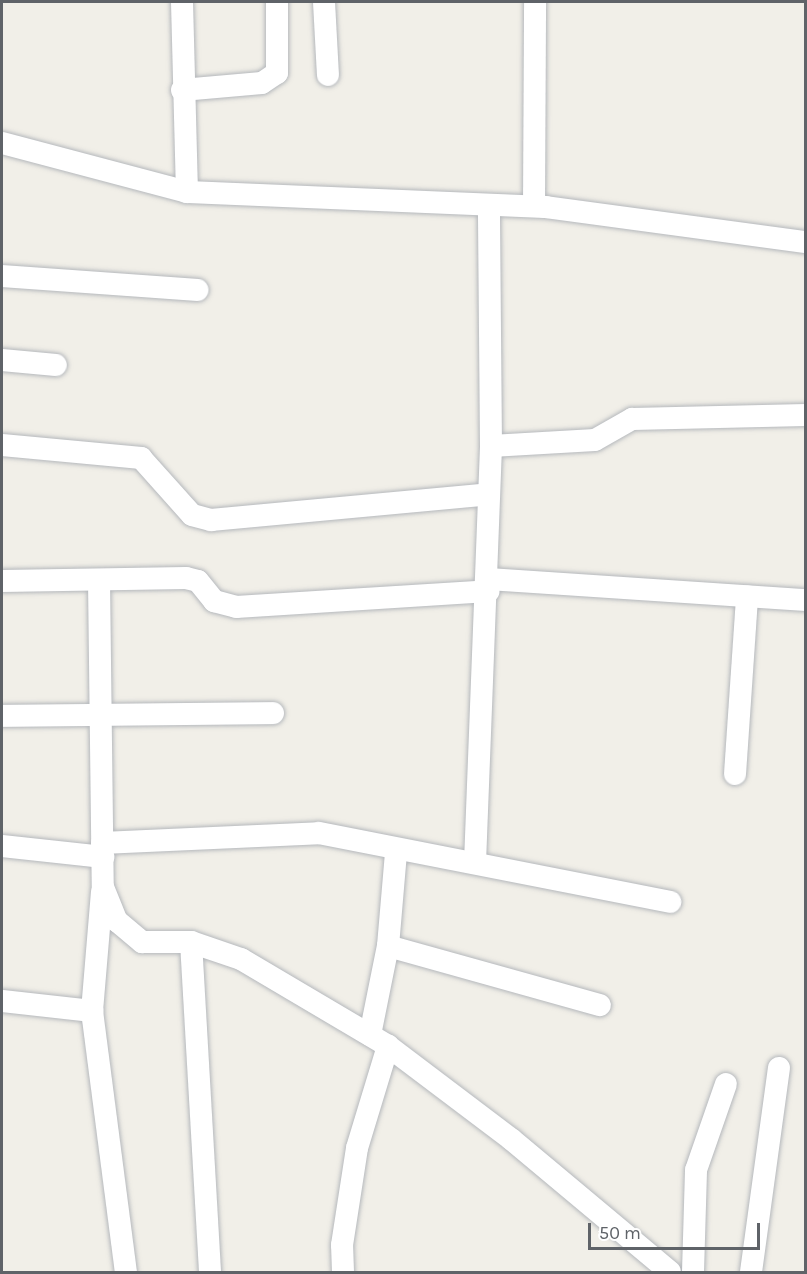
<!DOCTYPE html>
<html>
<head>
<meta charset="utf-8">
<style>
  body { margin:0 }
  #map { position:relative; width:807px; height:1274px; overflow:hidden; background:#f1efe8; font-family:Karla,sans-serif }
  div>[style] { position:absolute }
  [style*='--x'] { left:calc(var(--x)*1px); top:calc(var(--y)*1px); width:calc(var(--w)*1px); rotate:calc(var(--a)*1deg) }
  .roads { filter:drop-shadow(0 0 2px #b5b8bc) drop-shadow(0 0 2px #b5b8bc) }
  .minor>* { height:22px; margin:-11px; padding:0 11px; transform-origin:11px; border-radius:11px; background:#fff }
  span { translate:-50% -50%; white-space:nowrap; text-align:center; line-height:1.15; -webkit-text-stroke:4.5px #fff; paint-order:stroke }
  .frame { position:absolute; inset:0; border:3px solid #5f6368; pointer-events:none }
  .scale { position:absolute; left:588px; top:1223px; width:172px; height:27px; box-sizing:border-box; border:3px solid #5f6368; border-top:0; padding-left:8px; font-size:18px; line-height:21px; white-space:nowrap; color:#5f6368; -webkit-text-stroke:4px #fff; paint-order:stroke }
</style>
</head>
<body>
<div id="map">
  <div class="roads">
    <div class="minor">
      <i style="--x:182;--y:2;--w:190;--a:88.5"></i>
      <i style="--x:324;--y:2;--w:73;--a:86.9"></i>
      <i style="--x:182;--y:90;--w:80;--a:-5"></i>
      <i style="--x:262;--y:83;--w:18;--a:-34"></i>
      <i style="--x:277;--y:73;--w:71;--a:-90"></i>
      <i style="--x:2;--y:143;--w:191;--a:14.8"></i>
      <i style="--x:187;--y:192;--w:359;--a:2.4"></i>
      <i style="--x:546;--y:207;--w:262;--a:7.7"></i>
      <i style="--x:534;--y:206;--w:204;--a:-89.7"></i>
      <i style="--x:2;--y:276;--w:196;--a:4.1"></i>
      <i style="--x:2;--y:360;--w:54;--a:5.3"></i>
      <i style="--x:2;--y:445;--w:140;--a:5.3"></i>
      <i style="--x:141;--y:458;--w:76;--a:48.2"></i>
      <i style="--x:192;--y:515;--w:20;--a:15"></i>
      <i style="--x:211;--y:520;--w:279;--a:-5.3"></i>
      <i style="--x:491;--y:446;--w:104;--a:-3.3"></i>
      <i style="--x:595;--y:440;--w:43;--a:-29.6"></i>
      <i style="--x:632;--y:419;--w:174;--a:-1.3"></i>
      <i style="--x:488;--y:579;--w:319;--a:3.8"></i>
      <i style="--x:99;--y:580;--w:307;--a:89.3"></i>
      <i style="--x:103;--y:887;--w:37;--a:68"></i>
      <i style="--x:117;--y:921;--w:33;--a:40"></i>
      <i style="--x:142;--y:942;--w:49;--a:0"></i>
      <i style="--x:191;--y:942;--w:53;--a:18.8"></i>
      <i style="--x:241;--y:959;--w:171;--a:30.6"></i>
      <i style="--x:388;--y:1046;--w:154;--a:37.1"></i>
      <i style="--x:511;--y:1139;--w:207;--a:39.9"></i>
      <i style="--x:2;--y:581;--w:184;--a:-0.9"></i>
      <i style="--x:186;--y:578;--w:12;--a:14"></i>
      <i style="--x:198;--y:581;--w:26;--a:51"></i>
      <i style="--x:214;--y:601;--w:23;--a:15"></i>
      <i style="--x:236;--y:607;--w:253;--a:-3.6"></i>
      <i style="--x:2;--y:716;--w:271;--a:-0.6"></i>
      <i style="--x:735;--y:774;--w:178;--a:-86.1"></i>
      <i style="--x:102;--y:843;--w:217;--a:-2.6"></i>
      <i style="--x:319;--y:833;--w:358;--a:11.1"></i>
      <i style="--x:2;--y:846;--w:102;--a:6.2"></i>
      <i style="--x:475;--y:863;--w:417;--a:-87.8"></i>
      <i style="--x:491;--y:446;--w:241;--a:-90.5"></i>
      <i style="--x:102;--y:892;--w:119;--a:94.8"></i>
      <i style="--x:92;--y:1011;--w:263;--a:82.6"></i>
      <i style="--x:191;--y:942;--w:331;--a:86.7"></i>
      <i style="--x:388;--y:946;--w:220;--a:15.6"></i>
      <i style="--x:2;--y:1001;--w:91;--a:6.3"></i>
      <i style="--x:370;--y:1035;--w:91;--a:-78.6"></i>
      <i style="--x:388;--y:946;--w:94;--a:-85.1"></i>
      <i style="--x:343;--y:1272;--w:27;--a:-92"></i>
      <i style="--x:342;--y:1245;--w:98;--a:-81.2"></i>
      <i style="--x:357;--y:1148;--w:107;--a:-73.1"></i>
      <i style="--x:693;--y:1272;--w:102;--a:-88.3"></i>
      <i style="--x:696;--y:1170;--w:91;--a:-70.8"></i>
      <i style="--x:751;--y:1272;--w:206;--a:-82.2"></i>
    </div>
  </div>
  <div class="frame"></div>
  <div class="scale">50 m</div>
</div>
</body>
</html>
